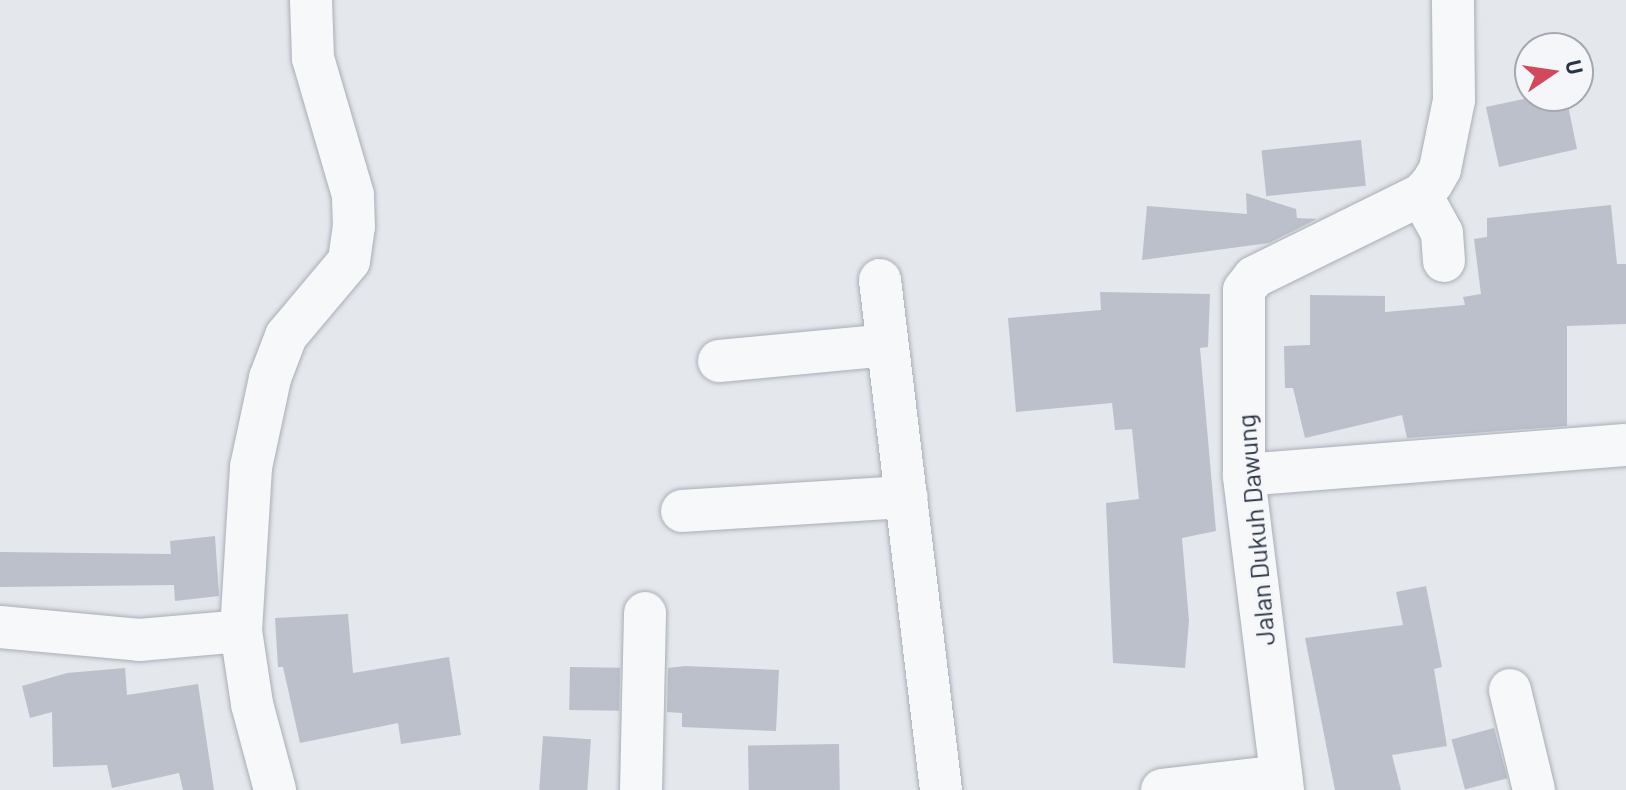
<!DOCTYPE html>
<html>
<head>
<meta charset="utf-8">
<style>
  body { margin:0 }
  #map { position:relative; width:1626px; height:790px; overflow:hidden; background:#e4e7ec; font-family:Barlow,sans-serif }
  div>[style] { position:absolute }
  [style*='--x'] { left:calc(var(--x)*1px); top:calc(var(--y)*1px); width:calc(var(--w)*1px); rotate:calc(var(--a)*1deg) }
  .building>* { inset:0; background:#bbc0ca; transform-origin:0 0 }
  .roads { filter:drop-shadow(0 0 2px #a9aeb7) drop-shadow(0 0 2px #a9aeb7) }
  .minor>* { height:42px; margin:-21px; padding:0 21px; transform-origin:21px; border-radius:21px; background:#f7f8fa }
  span { translate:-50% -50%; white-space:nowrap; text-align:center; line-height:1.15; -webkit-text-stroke:6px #f4f6f9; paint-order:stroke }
  .street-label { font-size:26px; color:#2b3445 }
  .north { position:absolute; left:1514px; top:32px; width:80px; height:80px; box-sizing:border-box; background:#f4f6f9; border:2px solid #a4a8b1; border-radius:50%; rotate:77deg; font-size:22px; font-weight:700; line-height:32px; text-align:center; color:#2b3445 }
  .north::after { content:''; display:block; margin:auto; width:28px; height:36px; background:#d1495b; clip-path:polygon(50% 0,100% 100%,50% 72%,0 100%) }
</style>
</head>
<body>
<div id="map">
  <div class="building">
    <i style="clip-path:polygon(1538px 96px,1566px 96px,1577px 149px,1499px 167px,1486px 107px)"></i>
    <i style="left:1361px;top:140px;width:46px;height:100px;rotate:84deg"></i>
    <i style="clip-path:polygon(1246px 193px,1296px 209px,1297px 218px,1317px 219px,1269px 243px,1142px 260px,1147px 206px,1247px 214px)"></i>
    <i style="clip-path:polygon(1611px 205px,1617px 264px,1626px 264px,1626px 324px,1567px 326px,1567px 426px,1407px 438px,1402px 415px,1305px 438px,1293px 388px,1285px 388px,1284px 346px,1310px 345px,1310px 295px,1385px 296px,1385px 312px,1465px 305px,1463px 297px,1481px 294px,1474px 239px,1487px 237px,1487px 218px)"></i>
    <i style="clip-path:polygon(1100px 292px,1210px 294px,1208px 347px,1200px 348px,1216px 531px,1182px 538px,1189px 621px,1185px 668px,1113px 663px,1106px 503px,1139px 499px,1132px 429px,1115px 430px,1112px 403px,1016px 412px,1008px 318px,1101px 310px)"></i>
    <i style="clip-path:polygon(215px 536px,219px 596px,175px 601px,174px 585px,0 587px,0 552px,171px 554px,170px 541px)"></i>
    <i style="clip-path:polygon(1426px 586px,1442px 667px,1434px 669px,1447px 746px,1392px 755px,1401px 790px,1335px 790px,1305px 638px,1403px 625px,1396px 592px)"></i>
    <i style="clip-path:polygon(348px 614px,353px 673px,449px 657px,461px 735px,401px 744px,398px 723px,300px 743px,283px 667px,278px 667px,275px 618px)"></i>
    <i style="clip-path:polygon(685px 666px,779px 670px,776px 731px,682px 727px,682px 713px,667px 712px,668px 668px)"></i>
    <i style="left:570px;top:667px;width:50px;height:43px;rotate:1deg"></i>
    <i style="clip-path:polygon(125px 668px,127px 695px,198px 684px,214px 790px,183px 790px,179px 773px,112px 788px,107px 765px,53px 767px,52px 712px,30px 718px,22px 686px,67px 673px)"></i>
    <i style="left:1494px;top:728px;width:52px;height:44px;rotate:75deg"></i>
    <i style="left:543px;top:736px;width:48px;height:54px;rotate:4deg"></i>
    <i style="left:839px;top:744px;width:46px;height:91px;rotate:89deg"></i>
  </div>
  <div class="roads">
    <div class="minor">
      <i style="--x:1421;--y:195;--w:43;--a:61.1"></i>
      <i style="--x:1442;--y:233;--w:28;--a:86"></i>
      <i style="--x:880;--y:280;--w:514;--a:83.18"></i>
      <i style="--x:719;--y:361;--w:169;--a:-5.4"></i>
      <i style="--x:1244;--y:475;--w:383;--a:-4.5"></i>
      <i style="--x:682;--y:511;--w:225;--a:-3.6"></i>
      <i style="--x:0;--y:627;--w:140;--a:5.3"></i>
      <i style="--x:139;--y:640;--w:102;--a:-5"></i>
      <i style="--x:241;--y:631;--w:74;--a:81.4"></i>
      <i style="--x:252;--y:704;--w:89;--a:75"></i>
      <i style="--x:241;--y:631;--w:164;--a:-86.5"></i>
      <i style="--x:251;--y:467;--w:91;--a:-77.9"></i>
      <i style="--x:270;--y:378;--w:45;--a:-69.1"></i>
      <i style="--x:286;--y:336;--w:98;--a:-50"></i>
      <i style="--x:349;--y:261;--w:34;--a:-82"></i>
      <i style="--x:354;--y:227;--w:32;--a:-92"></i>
      <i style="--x:353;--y:195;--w:143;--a:-106.3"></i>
      <i style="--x:313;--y:58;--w:58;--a:-92"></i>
      <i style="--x:1510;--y:690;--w:103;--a:76.5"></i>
      <i style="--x:641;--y:790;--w:177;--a:-88.7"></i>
      <i style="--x:1162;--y:790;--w:120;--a:-6.7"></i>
      <i style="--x:1283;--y:790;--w:317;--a:-97.1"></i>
      <i style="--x:1244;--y:475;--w:185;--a:-90"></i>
      <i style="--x:1244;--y:290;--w:16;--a:-52"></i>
      <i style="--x:1254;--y:277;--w:186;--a:-26.2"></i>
      <i style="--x:1421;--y:195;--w:16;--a:-47"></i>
      <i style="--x:1432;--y:183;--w:16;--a:-60"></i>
      <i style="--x:1440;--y:169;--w:70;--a:-78.5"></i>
      <i style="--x:1454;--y:100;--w:100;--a:-90.6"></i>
    </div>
  </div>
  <div class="street-label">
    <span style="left:1255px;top:530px;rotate:-95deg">Jalan Dukuh Dawung</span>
  </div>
  <div class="north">U</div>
</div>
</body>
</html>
